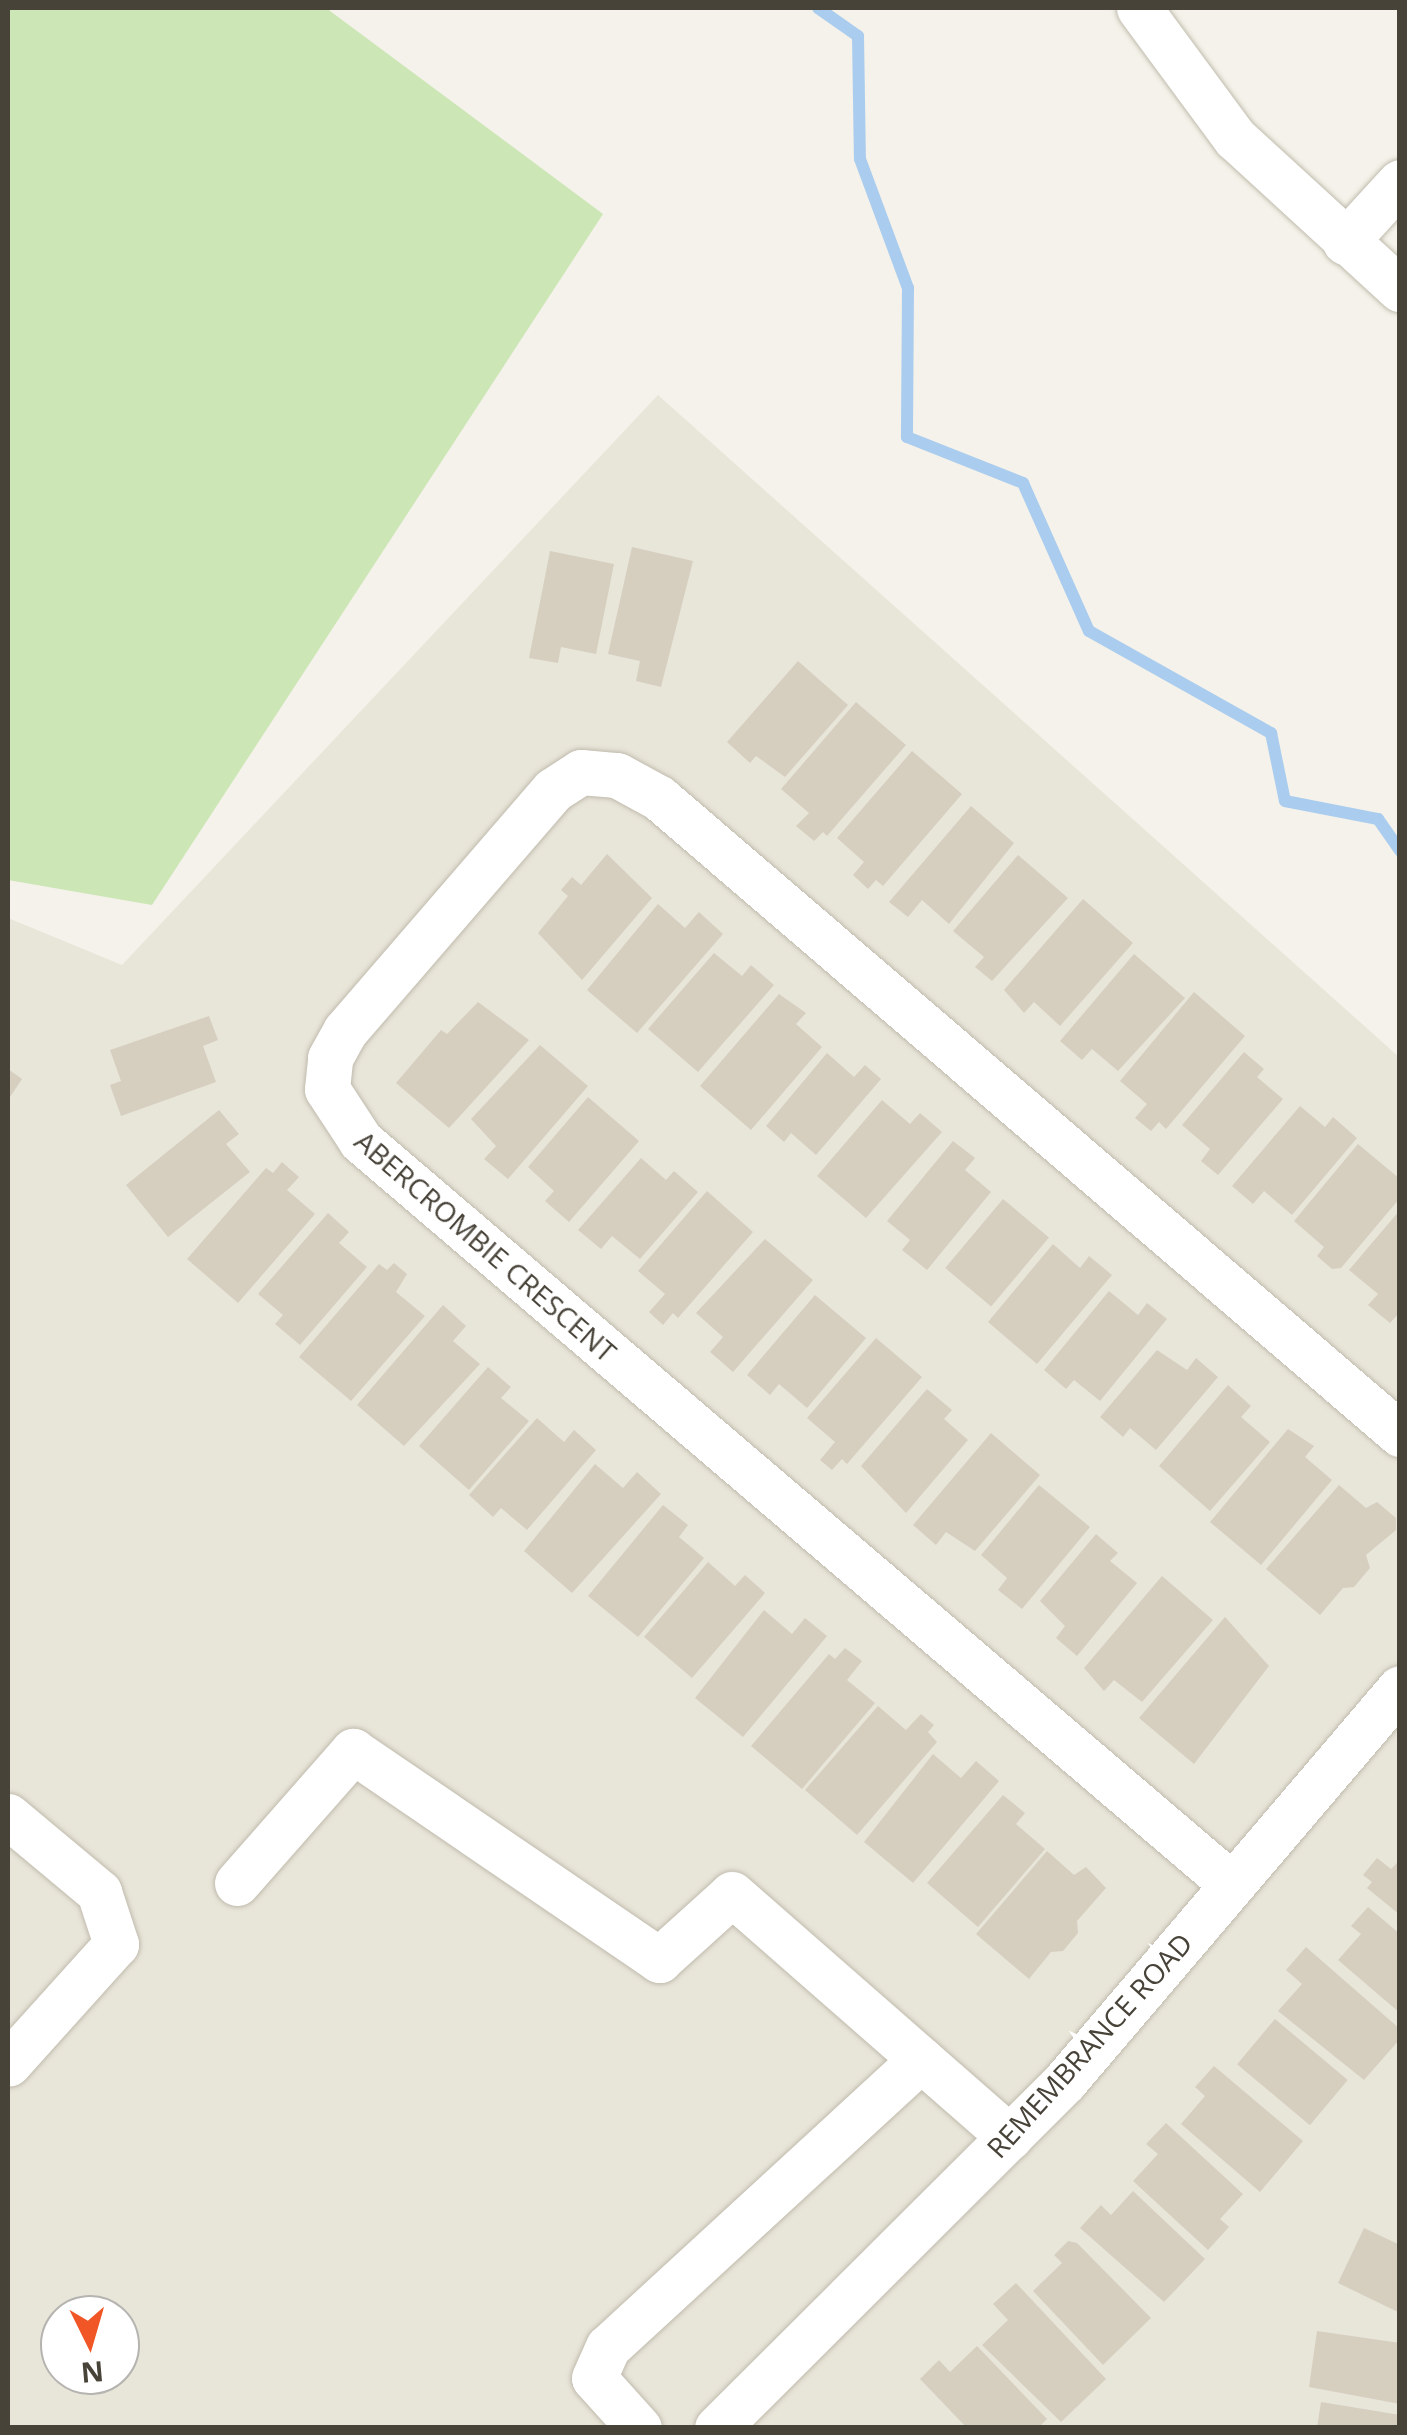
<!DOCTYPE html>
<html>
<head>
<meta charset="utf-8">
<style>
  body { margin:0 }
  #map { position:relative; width:1407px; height:2435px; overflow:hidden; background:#f4f2ea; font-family:"Open Sans",sans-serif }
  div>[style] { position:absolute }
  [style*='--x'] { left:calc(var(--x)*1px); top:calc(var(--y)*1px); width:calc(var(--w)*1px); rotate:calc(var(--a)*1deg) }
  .residential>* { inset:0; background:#e8e5d9 }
  .green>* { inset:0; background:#cce6b5 }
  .stream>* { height:12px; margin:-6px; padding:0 6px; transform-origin:6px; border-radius:6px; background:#ace }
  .building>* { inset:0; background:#d6cfc0; transform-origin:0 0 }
  .roads { filter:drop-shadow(0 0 2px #c0bbad) drop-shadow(0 0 2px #c0bbad) }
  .minor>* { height:45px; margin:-22.5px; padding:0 22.5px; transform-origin:22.5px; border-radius:22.5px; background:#fff }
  span { translate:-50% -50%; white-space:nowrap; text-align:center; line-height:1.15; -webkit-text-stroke:10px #fff; paint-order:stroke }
  .street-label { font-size:28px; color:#484339 }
  .frame { position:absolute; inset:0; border:10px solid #484339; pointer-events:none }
  .north { position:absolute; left:40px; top:2295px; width:100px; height:100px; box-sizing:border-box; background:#fff; border:2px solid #b6b4b0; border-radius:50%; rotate:175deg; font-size:28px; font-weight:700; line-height:40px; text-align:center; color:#484339 }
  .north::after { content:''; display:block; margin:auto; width:35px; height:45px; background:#f05626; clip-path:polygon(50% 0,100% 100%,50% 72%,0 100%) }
</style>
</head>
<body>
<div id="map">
  <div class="residential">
    <i style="clip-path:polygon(evenodd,658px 395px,1399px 1057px,1399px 2427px,8px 2427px,8px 918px,122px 965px,658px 395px,60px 2315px,120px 2315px,120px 2375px,60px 2375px,60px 2315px)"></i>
  </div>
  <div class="green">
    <i style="clip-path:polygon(8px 8px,326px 8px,603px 214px,152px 905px,8px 880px)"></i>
  </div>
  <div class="stream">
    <i style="--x:818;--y:8;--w:49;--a:35"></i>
    <i style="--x:858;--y:36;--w:123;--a:89.1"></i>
    <i style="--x:860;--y:159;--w:138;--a:69.6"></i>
    <i style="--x:908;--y:288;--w:149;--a:90.4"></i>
    <i style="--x:907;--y:437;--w:125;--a:21.6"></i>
    <i style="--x:1023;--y:483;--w:162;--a:66"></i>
    <i style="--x:1089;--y:631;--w:209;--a:29.3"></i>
    <i style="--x:1271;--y:733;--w:69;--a:78.4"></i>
    <i style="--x:1285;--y:801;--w:95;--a:11"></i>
    <i style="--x:1378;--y:819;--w:39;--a:55"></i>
  </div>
  <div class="building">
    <i style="clip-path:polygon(632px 547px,693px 561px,661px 687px,636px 681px,640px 661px,608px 654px)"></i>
    <i style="clip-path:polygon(550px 551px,614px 564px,596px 654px,561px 647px,558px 663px,529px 658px)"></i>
    <i style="clip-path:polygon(798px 661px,848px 705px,785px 777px,756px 756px,750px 763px,727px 742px)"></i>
    <i style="clip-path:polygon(856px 702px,906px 745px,827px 836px,823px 832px,814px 841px,796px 826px,809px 813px,781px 789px)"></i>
    <i style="clip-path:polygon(912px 751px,962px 794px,883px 886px,876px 880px,868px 889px,853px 875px,864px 862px,837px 838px)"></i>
    <i style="clip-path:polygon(971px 806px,1014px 843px,949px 924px,922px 900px,908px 917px,889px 902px)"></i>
    <i style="clip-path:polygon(607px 854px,652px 898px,582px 980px,538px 933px,568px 896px,561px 890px,572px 877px,581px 885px)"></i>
    <i style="clip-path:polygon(1018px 855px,1068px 898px,992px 981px,975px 967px,984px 957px,953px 931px)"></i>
    <i style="clip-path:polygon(1083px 899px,1133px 943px,1060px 1026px,1034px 1002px,1024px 1013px,1004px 990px)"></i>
    <i style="clip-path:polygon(658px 904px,685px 928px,699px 912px,723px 934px,637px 1033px,587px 990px)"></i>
    <i style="clip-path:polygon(714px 953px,742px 976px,751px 965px,774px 985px,698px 1072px,648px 1029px)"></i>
    <i style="clip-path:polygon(1134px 954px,1185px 998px,1118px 1071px,1092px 1049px,1082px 1060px,1060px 1041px)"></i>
    <i style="clip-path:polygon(1194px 992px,1245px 1036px,1166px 1129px,1159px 1122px,1151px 1131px,1135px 1118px,1147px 1104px,1120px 1081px)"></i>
    <i style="clip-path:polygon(779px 994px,806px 1013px,796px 1024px,822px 1047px,751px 1130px,700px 1086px)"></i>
    <i style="clip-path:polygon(478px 1002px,529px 1040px,449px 1128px,396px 1083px,441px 1030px,447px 1034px)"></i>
    <i style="clip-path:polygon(209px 1016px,218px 1040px,203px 1046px,216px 1082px,121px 1116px,110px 1085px,121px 1081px,110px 1050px)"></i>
    <i style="clip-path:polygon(540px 1045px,588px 1086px,508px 1179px,484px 1159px,496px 1146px,471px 1119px)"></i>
    <i style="clip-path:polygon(1244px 1052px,1264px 1069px,1257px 1077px,1283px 1099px,1218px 1175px,1201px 1161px,1210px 1149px,1182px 1125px)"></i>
    <i style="clip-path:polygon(827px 1053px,854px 1077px,865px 1065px,881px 1079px,816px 1155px,791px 1133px,784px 1142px,766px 1126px)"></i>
    <i style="clip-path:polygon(8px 1069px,22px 1079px,8px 1100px)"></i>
    <i style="clip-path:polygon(588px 1097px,639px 1141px,569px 1222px,545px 1201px,554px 1191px,528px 1167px)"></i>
    <i style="clip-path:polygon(882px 1100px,910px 1124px,920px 1113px,942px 1132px,866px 1218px,817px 1176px)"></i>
    <i style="clip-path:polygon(1300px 1106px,1325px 1127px,1333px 1117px,1357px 1138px,1292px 1215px,1264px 1191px,1253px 1204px,1232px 1186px)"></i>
    <i style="clip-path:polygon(219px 1110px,239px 1134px,226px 1144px,250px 1172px,168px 1237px,126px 1185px)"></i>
    <i style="clip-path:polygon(953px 1141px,975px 1158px,965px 1170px,991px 1192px,927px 1270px,902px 1250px,910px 1240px,887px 1221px)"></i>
    <i style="clip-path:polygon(1358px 1144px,1400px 1179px,1400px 1198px,1341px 1268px,1332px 1269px,1317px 1256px,1324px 1247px,1294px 1221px)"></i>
    <i style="clip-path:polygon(641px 1158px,666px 1180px,674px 1171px,698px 1192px,640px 1259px,612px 1236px,601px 1249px,578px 1230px)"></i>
    <i style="clip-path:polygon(282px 1162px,299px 1177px,287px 1190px,315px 1214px,238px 1303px,187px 1259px,266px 1168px,273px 1173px)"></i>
    <i style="clip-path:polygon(707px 1191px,753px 1232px,678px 1318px,673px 1313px,663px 1325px,649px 1312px,665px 1294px,638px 1271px)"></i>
    <i style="left:1003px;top:1199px;width:60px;height:90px;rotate:40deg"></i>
    <i style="clip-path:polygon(1400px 1210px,1400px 1312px,1390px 1323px,1368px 1305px,1378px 1294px,1349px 1270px)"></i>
    <i style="clip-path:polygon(328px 1213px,349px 1232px,339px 1243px,367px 1267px,300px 1345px,275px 1324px,283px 1315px,258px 1294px)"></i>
    <i style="clip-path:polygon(765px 1239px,813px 1280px,733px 1372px,710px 1352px,723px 1337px,696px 1313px)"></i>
    <i style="clip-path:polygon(1053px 1244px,1080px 1268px,1089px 1256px,1112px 1275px,1037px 1364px,988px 1322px)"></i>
    <i style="clip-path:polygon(394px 1263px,407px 1274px,396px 1292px,425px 1316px,351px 1401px,299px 1357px,379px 1264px,387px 1270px)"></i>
    <i style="clip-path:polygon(1109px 1291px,1138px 1315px,1147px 1303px,1167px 1319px,1100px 1401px,1074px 1380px,1066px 1389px,1044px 1370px)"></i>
    <i style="clip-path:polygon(815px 1295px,866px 1338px,807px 1408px,779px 1384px,770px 1395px,747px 1375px)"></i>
    <i style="clip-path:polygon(443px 1305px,466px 1326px,453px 1341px,480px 1364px,404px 1446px,357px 1405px)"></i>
    <i style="clip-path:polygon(876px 1338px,922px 1377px,847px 1464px,842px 1459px,832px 1470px,820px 1460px,835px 1442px,807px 1418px)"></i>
    <i style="clip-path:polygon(1157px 1350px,1187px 1370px,1196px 1358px,1218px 1377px,1156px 1450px,1130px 1428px,1123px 1437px,1100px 1417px)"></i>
    <i style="clip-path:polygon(488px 1367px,511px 1387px,501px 1398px,529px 1421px,469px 1490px,419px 1446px)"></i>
    <i style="clip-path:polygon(1228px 1385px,1251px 1406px,1241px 1417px,1270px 1442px,1210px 1511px,1159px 1466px)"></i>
    <i style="clip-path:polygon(927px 1389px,952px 1410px,944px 1419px,968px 1440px,906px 1513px,861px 1466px)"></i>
    <i style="clip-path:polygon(537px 1418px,564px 1442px,574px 1430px,596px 1450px,527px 1530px,501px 1508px,493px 1517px,469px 1495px)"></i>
    <i style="clip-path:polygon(1288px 1429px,1314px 1446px,1305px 1457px,1332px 1480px,1261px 1565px,1210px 1522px)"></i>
    <i style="clip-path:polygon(991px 1433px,1040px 1475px,975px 1551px,946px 1532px,936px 1545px,913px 1525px)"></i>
    <i style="clip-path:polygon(595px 1464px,623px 1488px,637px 1472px,661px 1494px,572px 1593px,524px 1551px)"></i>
    <i style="clip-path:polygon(1039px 1485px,1090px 1527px,1022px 1609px,998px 1590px,1007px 1578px,981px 1555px)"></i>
    <i style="clip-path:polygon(1339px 1485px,1366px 1508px,1377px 1502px,1396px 1518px,1396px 1530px,1366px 1555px,1370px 1568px,1354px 1587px,1343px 1588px,1320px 1615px,1266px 1569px)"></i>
    <i style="clip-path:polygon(663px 1505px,688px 1525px,679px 1537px,704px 1558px,638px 1637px,588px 1596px)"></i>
    <i style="clip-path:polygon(1096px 1534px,1118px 1553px,1110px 1561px,1137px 1583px,1077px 1656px,1056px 1638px,1065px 1626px,1040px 1601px)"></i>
    <i style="clip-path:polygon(708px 1562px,735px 1586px,745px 1575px,765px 1593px,692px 1678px,644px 1637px)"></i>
    <i style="clip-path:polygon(1162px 1576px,1213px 1620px,1142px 1702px,1114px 1680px,1104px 1691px,1084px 1668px)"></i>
    <i style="clip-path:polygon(764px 1610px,792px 1634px,805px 1618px,827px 1636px,743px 1737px,695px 1698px)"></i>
    <i style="clip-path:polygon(1225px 1617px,1269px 1666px,1194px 1764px,1139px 1718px)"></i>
    <i style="clip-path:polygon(845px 1648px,862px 1661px,847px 1680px,875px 1703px,802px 1789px,751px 1746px,829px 1654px,835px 1659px)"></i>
    <i style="clip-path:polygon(878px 1706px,906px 1730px,921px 1714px,934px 1725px,928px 1732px,937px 1742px,857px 1835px,805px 1790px)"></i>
    <i style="clip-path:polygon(933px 1754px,961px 1778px,976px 1761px,999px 1781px,913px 1883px,864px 1842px)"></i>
    <i style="clip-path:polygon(1003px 1795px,1025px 1813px,1016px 1824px,1045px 1849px,978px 1927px,927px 1883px)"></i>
    <i style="clip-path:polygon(1047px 1851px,1074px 1875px,1086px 1867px,1106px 1888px,1077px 1921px,1078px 1933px,1063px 1951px,1051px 1952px,1029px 1979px,976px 1934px)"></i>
    <i style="clip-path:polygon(1377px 1858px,1391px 1869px,1400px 1860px,1400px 1915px,1367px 1888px,1372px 1882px,1363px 1875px)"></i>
    <i style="clip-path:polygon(1368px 1907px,1400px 1934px,1400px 2013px,1338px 1960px,1361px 1934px,1351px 1926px)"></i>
    <i style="clip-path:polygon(1306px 1947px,1400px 2029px,1400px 2039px,1364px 2080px,1278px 2011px,1302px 1984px,1286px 1970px)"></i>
    <i style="left:1275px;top:2019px;width:95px;height:59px;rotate:40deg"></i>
    <i style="clip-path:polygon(1214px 2066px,1303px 2141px,1260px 2192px,1181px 2124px,1205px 2096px,1195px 2087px)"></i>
    <i style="clip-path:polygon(1166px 2123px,1243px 2194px,1220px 2219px,1229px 2227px,1208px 2250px,1133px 2181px,1158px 2154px,1146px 2144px)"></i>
    <i style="clip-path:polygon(1133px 2191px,1205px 2259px,1164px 2302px,1080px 2228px,1101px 2205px,1111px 2215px)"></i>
    <i style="clip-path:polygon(1364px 2228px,1400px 2245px,1400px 2313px,1338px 2283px)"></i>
    <i style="clip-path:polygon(1068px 2241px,1077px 2243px,1151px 2318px,1103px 2365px,1033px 2291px,1062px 2263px,1054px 2255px)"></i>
    <i style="clip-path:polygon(1016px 2283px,1106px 2379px,1061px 2422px,982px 2345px,1008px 2320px,993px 2304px)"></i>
    <i style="clip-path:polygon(1317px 2331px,1400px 2343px,1400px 2404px,1309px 2387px)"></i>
    <i style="clip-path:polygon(977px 2346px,1047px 2419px,1038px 2428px,967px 2428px,920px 2379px,939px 2360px,950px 2372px)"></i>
    <i style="clip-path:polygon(1321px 2402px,1400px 2415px,1400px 2428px,1317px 2428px)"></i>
  </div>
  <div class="roads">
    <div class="minor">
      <i style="--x:1139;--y:8;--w:162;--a:53.6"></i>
      <i style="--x:1235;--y:138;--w:224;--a:42.5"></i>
      <i style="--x:1345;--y:242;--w:81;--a:-47.5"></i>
      <i style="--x:8;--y:1816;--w:119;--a:39.9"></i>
      <i style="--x:99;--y:1892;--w:55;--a:71.9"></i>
      <i style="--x:116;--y:1944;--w:161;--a:132"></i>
      <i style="--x:237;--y:1883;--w:176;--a:-48.7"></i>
      <i style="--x:353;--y:1751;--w:371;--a:34.3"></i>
      <i style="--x:659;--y:1960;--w:98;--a:-42.1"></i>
      <i style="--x:732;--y:1894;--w:369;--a:41.2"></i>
      <i style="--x:1230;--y:1883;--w:1143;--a:-139.51"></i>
      <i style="--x:361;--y:1141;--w:62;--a:-123.2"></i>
      <i style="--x:327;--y:1089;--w:31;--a:-84"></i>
      <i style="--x:330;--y:1058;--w:31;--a:-61"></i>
      <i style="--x:345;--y:1031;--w:318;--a:-49.2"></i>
      <i style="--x:553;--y:790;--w:33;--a:-33"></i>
      <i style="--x:581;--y:772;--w:36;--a:5"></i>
      <i style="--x:617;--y:775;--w:48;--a:28.7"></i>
      <i style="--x:659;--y:798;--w:977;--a:40.64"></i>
      <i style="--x:639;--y:2428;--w:67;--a:-132"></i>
      <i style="--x:594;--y:2378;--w:34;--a:-66"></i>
      <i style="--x:608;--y:2347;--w:425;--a:-42.6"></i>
      <i style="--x:717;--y:2428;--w:491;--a:-44.9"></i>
      <i style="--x:1065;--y:2081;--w:516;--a:-49.56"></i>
    </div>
  </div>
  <div class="street-label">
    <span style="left:486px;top:1246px;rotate:41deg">ABERCROMBIE CRESCENT</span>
    <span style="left:1089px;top:2045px;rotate:-48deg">REMEMBRANCE ROAD</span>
  </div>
  <div class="frame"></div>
  <div class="north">N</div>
</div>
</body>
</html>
